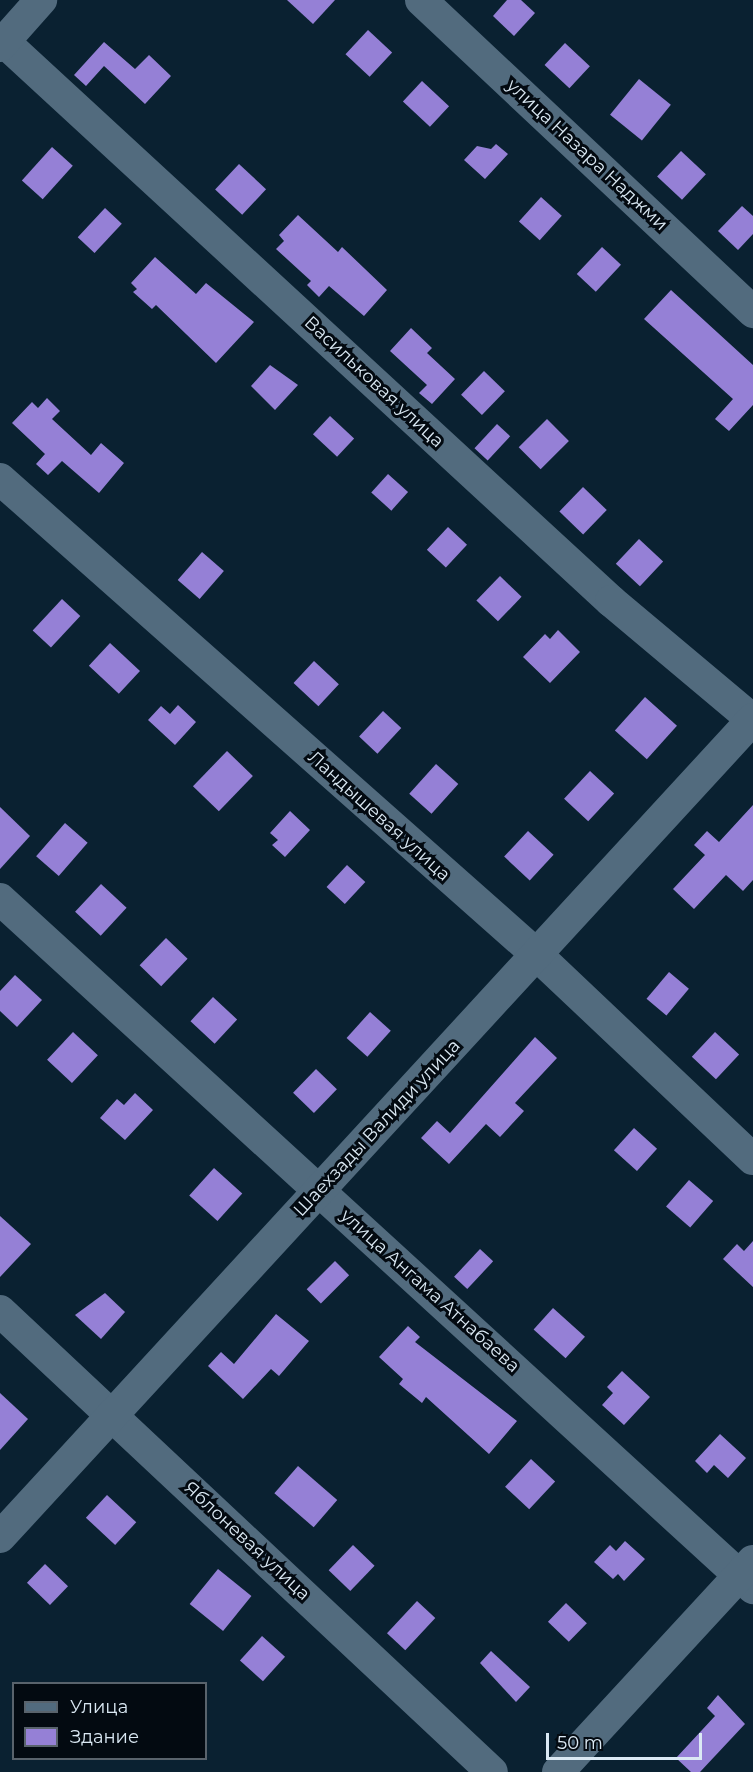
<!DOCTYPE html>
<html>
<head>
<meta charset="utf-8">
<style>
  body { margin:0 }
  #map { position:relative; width:753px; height:1772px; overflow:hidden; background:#0a2131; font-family:Montserrat,sans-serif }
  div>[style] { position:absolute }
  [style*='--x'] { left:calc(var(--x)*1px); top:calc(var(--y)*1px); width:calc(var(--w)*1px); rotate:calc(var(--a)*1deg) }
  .building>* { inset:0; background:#9580d6; transform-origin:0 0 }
  .minor>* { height:32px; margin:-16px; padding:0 16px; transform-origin:16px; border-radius:16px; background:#526b7e }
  span { translate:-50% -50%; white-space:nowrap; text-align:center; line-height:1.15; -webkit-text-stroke:6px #030a11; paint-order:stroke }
  .street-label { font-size:18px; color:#dbe9f4 }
  .legend { position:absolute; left:12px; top:1682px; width:195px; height:78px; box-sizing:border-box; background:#030a11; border:2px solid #59636c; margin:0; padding:8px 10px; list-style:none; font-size:18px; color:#dbe9f4 }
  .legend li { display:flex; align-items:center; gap:12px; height:30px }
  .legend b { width:30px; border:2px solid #59636c }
  .scale { position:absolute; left:546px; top:1733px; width:156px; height:27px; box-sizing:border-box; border:3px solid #dbe9f4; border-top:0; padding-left:8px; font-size:18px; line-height:21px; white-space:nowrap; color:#dbe9f4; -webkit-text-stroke:4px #030a11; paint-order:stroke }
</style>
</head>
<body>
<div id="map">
  <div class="building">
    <i style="clip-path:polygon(287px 0,335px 0,313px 24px)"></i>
    <i style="clip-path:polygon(507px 0,521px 0,535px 13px,514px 36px,493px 16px)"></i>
    <i style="left:368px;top:30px;width:33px;height:33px;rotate:43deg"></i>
    <i style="clip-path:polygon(104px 42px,135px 69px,149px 55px,171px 76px,145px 104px,104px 66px,86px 86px,74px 75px)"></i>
    <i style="left:565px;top:43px;width:34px;height:30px;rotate:43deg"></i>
    <i style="left:639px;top:79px;width:41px;height:46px;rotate:39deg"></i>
    <i style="left:422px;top:81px;width:37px;height:28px;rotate:43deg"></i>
    <i style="clip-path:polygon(496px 144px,508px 154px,485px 179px,464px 160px,477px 146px,491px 149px)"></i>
    <i style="left:52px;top:147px;width:28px;height:45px;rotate:42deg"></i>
    <i style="left:681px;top:151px;width:34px;height:35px;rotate:43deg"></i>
    <i style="left:239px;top:164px;width:37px;height:35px;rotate:43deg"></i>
    <i style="left:541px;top:197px;width:28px;height:33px;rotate:42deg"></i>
    <i style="clip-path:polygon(742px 206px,753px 216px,753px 234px,738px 250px,718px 231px)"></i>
    <i style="left:105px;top:208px;width:23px;height:40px;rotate:43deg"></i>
    <i style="clip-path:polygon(298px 215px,338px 252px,342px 247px,387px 290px,364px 316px,329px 286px,319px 297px,307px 285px,311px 281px,276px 249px,284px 241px,279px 235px)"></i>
    <i style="left:602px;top:247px;width:26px;height:37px;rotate:43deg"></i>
    <i style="clip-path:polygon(155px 257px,196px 294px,206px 283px,254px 322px,216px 363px,156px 305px,152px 309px,133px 292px,137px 289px,131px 283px)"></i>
    <i style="clip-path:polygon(671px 290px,753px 365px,753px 405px,729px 431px,715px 419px,733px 399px,644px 319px)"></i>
    <i style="clip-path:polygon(411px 328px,432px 348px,427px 353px,455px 379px,432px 404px,419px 393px,427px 385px,390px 351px)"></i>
    <i style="clip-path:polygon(270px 365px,298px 385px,275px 410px,251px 386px)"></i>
    <i style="left:484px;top:371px;width:29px;height:33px;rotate:44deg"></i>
    <i style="clip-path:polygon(47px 398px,60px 411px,52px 419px,91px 455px,101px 443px,124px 463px,99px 493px,62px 461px,48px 475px,36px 464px,45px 454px,12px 423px,32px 402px,38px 408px)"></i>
    <i style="left:330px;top:416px;width:33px;height:25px;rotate:43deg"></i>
    <i style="left:547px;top:419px;width:31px;height:40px;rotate:45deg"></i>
    <i style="left:497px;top:424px;width:18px;height:33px;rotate:43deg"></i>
    <i style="left:388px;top:474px;width:27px;height:25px;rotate:42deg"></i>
    <i style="left:583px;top:487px;width:33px;height:34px;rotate:44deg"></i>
    <i style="left:448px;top:527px;width:26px;height:31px;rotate:43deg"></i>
    <i style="left:639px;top:539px;width:33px;height:34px;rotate:43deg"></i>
    <i style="left:202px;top:552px;width:29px;height:37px;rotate:41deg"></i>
    <i style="left:500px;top:576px;width:30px;height:34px;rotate:44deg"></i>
    <i style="left:62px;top:599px;width:25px;height:43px;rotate:43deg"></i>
    <i style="clip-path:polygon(558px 630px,580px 652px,550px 683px,523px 657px,545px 634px,550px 639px)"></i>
    <i style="left:110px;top:643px;width:41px;height:31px;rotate:43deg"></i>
    <i style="left:314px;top:661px;width:34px;height:30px;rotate:43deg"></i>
    <i style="left:645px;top:697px;width:43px;height:45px;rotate:42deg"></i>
    <i style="clip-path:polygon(178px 705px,196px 722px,175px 745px,148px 720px,161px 706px,170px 714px)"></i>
    <i style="left:383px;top:711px;width:25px;height:35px;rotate:43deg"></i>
    <i style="left:227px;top:751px;width:36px;height:49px;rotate:44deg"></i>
    <i style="left:436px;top:764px;width:30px;height:40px;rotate:42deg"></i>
    <i style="left:590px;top:771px;width:33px;height:38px;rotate:43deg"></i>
    <i style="clip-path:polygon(753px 805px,753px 880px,743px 891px,726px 875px,694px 909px,673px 889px,705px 855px,694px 845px,707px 831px,719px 842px)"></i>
    <i style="clip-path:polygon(0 807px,30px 836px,0 869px)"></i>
    <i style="clip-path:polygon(290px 811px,310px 830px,285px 857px,272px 845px,278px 840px,270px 833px)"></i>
    <i style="left:65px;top:823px;width:30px;height:44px;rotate:41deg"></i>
    <i style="left:528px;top:831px;width:35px;height:35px;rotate:43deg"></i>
    <i style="left:347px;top:865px;width:25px;height:30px;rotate:43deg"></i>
    <i style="left:101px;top:884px;width:35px;height:38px;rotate:43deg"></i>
    <i style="left:166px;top:938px;width:30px;height:38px;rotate:44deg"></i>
    <i style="left:669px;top:972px;width:26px;height:35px;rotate:40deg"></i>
    <i style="clip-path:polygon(15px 975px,42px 1000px,17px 1027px,0 1011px,0 991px)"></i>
    <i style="left:213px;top:997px;width:33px;height:33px;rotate:43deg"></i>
    <i style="left:370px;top:1012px;width:28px;height:35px;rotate:42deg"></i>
    <i style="left:73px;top:1032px;width:34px;height:38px;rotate:43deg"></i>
    <i style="left:715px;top:1032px;width:33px;height:34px;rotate:43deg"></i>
    <i style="clip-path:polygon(535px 1037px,557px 1058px,515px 1103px,524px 1111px,500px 1137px,486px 1124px,449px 1164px,421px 1138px,437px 1121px,450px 1133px)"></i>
    <i style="left:316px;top:1069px;width:29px;height:33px;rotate:44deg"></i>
    <i style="clip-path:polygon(135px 1093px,153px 1110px,125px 1140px,100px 1118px,117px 1099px,124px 1105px)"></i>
    <i style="left:634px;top:1128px;width:31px;height:30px;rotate:42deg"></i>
    <i style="left:214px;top:1168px;width:38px;height:37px;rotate:42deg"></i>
    <i style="left:689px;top:1180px;width:32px;height:35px;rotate:41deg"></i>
    <i style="clip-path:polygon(0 1216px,31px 1244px,0 1277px)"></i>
    <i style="clip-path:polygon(753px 1241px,753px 1287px,723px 1259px,737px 1244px,744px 1251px)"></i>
    <i style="left:480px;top:1249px;width:18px;height:38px;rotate:43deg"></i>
    <i style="left:335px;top:1261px;width:20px;height:40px;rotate:45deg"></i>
    <i style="clip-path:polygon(105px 1293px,125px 1312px,101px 1339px,75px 1315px)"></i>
    <i style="left:553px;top:1308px;width:43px;height:29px;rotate:42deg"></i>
    <i style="clip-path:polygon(276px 1314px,309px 1341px,279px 1376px,271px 1369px,243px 1399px,208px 1366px,221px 1352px,234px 1364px)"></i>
    <i style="clip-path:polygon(408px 1326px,420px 1337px,415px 1342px,517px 1421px,489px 1454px,426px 1397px,422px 1403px,399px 1384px,403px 1379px,379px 1357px)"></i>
    <i style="clip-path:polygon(622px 1371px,650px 1397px,624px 1425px,602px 1405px,613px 1393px,607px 1387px)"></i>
    <i style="clip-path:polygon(0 1393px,28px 1419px,0 1450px)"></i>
    <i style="clip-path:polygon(720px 1434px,746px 1458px,728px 1478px,714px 1465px,707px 1473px,695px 1461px)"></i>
    <i style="left:531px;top:1459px;width:33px;height:38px;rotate:43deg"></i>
    <i style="left:298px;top:1466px;width:52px;height:36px;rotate:41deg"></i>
    <i style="left:107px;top:1495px;width:40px;height:31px;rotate:43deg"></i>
    <i style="clip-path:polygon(625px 1541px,645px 1559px,624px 1581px,618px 1574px,613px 1579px,594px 1562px,610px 1545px,616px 1551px)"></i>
    <i style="left:353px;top:1545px;width:30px;height:35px;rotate:44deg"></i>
    <i style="left:45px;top:1564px;width:32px;height:26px;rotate:44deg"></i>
    <i style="left:218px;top:1569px;width:43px;height:45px;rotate:39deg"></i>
    <i style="left:417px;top:1601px;width:25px;height:44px;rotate:43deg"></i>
    <i style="left:566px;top:1603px;width:29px;height:26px;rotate:44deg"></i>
    <i style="left:262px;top:1636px;width:31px;height:33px;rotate:42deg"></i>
    <i style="clip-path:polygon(491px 1651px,530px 1687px,516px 1702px,480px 1663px)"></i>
    <i style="clip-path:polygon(718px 1695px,745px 1724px,700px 1772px,691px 1772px,676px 1758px,715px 1716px,707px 1708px)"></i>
  </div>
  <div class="minor">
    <i style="--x:421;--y:0;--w:456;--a:43.2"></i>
    <i style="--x:0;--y:38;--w:831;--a:42.66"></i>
    <i style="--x:611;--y:601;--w:185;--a:40"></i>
    <i style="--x:0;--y:46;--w:62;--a:-48.3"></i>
    <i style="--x:0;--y:479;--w:718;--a:41.55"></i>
    <i style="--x:537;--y:955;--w:297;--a:43.4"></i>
    <i style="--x:0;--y:899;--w:1021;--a:42.46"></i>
    <i style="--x:0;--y:1311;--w:674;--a:43.14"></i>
    <i style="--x:0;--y:1537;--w:1112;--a:-47.37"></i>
    <i style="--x:558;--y:1772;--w:287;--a:-47.3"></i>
  </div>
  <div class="street-label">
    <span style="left:587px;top:155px;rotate:43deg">улица Назара Наджми</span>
    <span style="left:374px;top:382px;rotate:43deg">Васильковая улица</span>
    <span style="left:379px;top:816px;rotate:42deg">Ландышевая улица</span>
    <span style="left:377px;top:1128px;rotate:-47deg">Шаехзады Валиди улица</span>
    <span style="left:430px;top:1291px;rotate:42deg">улица Ангама Атнабаева</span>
    <span style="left:247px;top:1541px;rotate:43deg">Яблоневая улица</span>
  </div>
  <ul class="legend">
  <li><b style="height:8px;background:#526b7e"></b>Улица</li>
  <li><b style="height:16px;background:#9580d6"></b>Здание</li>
  </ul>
  <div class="scale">50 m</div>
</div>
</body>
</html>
